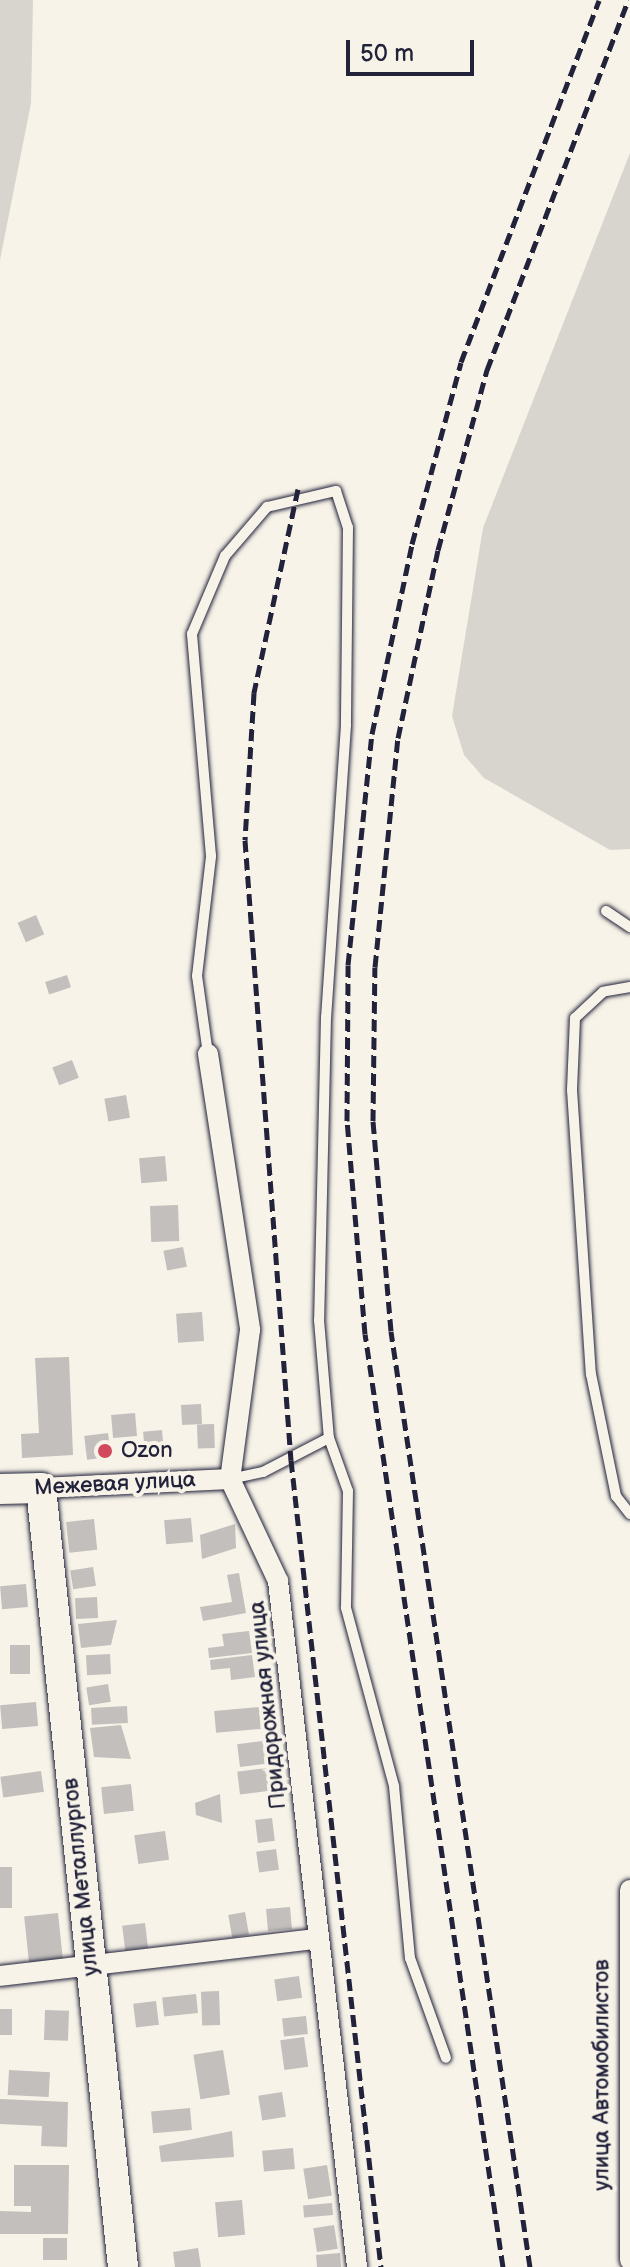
<!DOCTYPE html>
<html>
<head>
<meta charset="utf-8">
<style>
  body { margin:0 }
  #map { position:relative; width:630px; height:2267px; overflow:hidden; background:#f7f3e8; font-family:"Balsamiq Sans",sans-serif }
  div>[style] { position:absolute }
  [style*='--x'] { left:calc(var(--x)*1px); top:calc(var(--y)*1px); width:calc(var(--w)*1px); rotate:calc(var(--a)*1deg) }
  .green>* { inset:0; background:#d8d5cf }
  .building>* { inset:0; background:#c2bfbd; transform-origin:0 0 }
  .roads { filter:drop-shadow(0 0 2px #22223b) drop-shadow(0 0 2px #22223b) }
  .lane>* { height:10px; margin:-5px; padding:0 5px; transform-origin:5px; border-radius:5px; background:#f7f3e8 }
  .street>* { height:20px; margin:-10px; padding:0 10px; transform-origin:10px; border-radius:10px; background:#f7f3e8 }
  .secondary>* { height:30px; margin:-15px; padding:0 15px; transform-origin:15px; border-radius:15px; background:#f7f3e8 }
  .rail>* { height:5px; margin-top:-2.5px; transform-origin:0; background:repeating-linear-gradient(90deg,#22223b 0 12px,transparent 0 18px) }
  .dots>* { width:22px; height:22px; translate:-50% -50%; box-sizing:border-box; border:4px solid #f7f3e8; border-radius:50% }
  span { translate:-50% -50%; white-space:nowrap; text-align:center; line-height:1.15; -webkit-text-stroke:8px #f7f3e8; paint-order:stroke }
  .poi-label { font-size:22px; color:#22223b }
  .left { translate:0 -50%; text-align:left }
  .street-label { font-size:22px; color:#22223b }
  .scale { position:absolute; left:346px; top:40px; width:128px; height:36px; box-sizing:border-box; border:4px solid #22223b; border-top:0; padding-left:10px; font-size:24px; line-height:28px; white-space:nowrap; color:#22223b; -webkit-text-stroke:6px #f7f3e8; paint-order:stroke }
</style>
</head>
<body>
<div id="map">
  <div class="green">
    <i style="clip-path:polygon(0 0,33px 0,31px 103px,0 260px)"></i>
    <i style="clip-path:polygon(630px 153px,630px 849px,610px 850px,484px 778px,464px 755px,452px 716px,483px 528px)"></i>
  </div>
  <div class="building">
    <i style="left:36px;top:915px;width:21px;height:20px;rotate:67deg"></i>
    <i style="left:67px;top:975px;width:13px;height:23px;rotate:72deg"></i>
    <i style="left:72px;top:1060px;width:19px;height:21px;rotate:69deg"></i>
    <i style="left:126px;top:1095px;width:23px;height:22px;rotate:80deg"></i>
    <i style="left:165px;top:1156px;width:25px;height:26px;rotate:85deg"></i>
    <i style="left:178px;top:1205px;width:36px;height:28px;rotate:88deg"></i>
    <i style="left:183px;top:1247px;width:20px;height:20px;rotate:79deg"></i>
    <i style="left:202px;top:1312px;width:29px;height:26px;rotate:86deg"></i>
    <i style="clip-path:polygon(69px 1357px,73px 1455px,22px 1458px,21px 1434px,39px 1433px,35px 1358px)"></i>
    <i style="left:201px;top:1404px;width:20px;height:20px;rotate:87deg"></i>
    <i style="left:135px;top:1413px;width:23px;height:24px;rotate:85deg"></i>
    <i style="left:214px;top:1424px;width:24px;height:17px;rotate:88deg"></i>
    <i style="left:162px;top:1430px;width:24px;height:19px;rotate:85deg"></i>
    <i style="left:108px;top:1433px;width:24px;height:24px;rotate:83deg"></i>
    <i style="left:191px;top:1518px;width:24px;height:27px;rotate:85deg"></i>
    <i style="left:94px;top:1519px;width:31px;height:28px;rotate:84deg"></i>
    <i style="clip-path:polygon(235px 1524px,236px 1548px,202px 1559px,200px 1535px)"></i>
    <i style="left:93px;top:1567px;width:19px;height:23px;rotate:81deg"></i>
    <i style="clip-path:polygon(239px 1573px,246px 1613px,203px 1621px,200px 1607px,232px 1602px,227px 1575px)"></i>
    <i style="left:26px;top:1584px;width:23px;height:26px;rotate:85deg"></i>
    <i style="left:97px;top:1597px;width:21px;height:22px;rotate:87deg"></i>
    <i style="clip-path:polygon(117px 1620px,111px 1645px,81px 1648px,78px 1624px)"></i>
    <i style="clip-path:polygon(249px 1631px,252px 1653px,209px 1658px,208px 1648px,224px 1646px,222px 1634px)"></i>
    <i style="left:10px;top:1645px;width:20px;height:29px"></i>
    <i style="left:110px;top:1654px;width:20px;height:24px;rotate:87deg"></i>
    <i style="clip-path:polygon(252px 1655px,255px 1677px,231px 1680px,230px 1668px,211px 1670px,210px 1660px)"></i>
    <i style="left:108px;top:1684px;width:18px;height:22px;rotate:81deg"></i>
    <i style="left:36px;top:1702px;width:24px;height:36px;rotate:85deg"></i>
    <i style="left:127px;top:1706px;width:17px;height:36px;rotate:87deg"></i>
    <i style="left:259px;top:1707px;width:22px;height:45px;rotate:85deg"></i>
    <i style="clip-path:polygon(121px 1725px,131px 1759px,94px 1757px,90px 1728px)"></i>
    <i style="left:263px;top:1741px;width:23px;height:26px;rotate:83deg"></i>
    <i style="left:267px;top:1768px;width:23px;height:30px;rotate:83deg"></i>
    <i style="left:41px;top:1771px;width:21px;height:41px;rotate:82deg"></i>
    <i style="left:131px;top:1784px;width:27px;height:30px;rotate:84deg"></i>
    <i style="clip-path:polygon(220px 1794px,222px 1823px,196px 1815px,195px 1803px)"></i>
    <i style="left:272px;top:1818px;width:23px;height:17px;rotate:83deg"></i>
    <i style="left:165px;top:1831px;width:29px;height:31px;rotate:82deg"></i>
    <i style="left:276px;top:1849px;width:21px;height:20px;rotate:82deg"></i>
    <i style="left:0;top:1867px;width:12px;height:41px"></i>
    <i style="left:290px;top:1907px;width:22px;height:24px;rotate:85deg"></i>
    <i style="left:245px;top:1912px;width:23px;height:17px;rotate:80deg"></i>
    <i style="left:58px;top:1913px;width:53px;height:34px;rotate:84deg"></i>
    <i style="left:145px;top:1923px;width:25px;height:23px;rotate:83deg"></i>
    <i style="left:299px;top:1976px;width:22px;height:25px;rotate:82deg"></i>
    <i style="left:219px;top:1991px;width:34px;height:18px;rotate:88deg"></i>
    <i style="left:196px;top:1994px;width:19px;height:34px;rotate:84deg"></i>
    <i style="left:156px;top:2001px;width:24px;height:23px;rotate:83deg"></i>
    <i style="left:0;top:2009px;width:12px;height:26px"></i>
    <i style="left:45px;top:2010px;width:24px;height:30px;rotate:2deg"></i>
    <i style="left:306px;top:2016px;width:18px;height:24px;rotate:84deg"></i>
    <i style="left:304px;top:2037px;width:30px;height:24px;rotate:82deg"></i>
    <i style="left:223px;top:2050px;width:45px;height:30px;rotate:81deg"></i>
    <i style="left:9px;top:2070px;width:41px;height:25px;rotate:3deg"></i>
    <i style="left:282px;top:2092px;width:25px;height:24px;rotate:81deg"></i>
    <i style="clip-path:polygon(0 2099px,68px 2102px,67px 2147px,41px 2146px,42px 2126px,0 2124px)"></i>
    <i style="left:190px;top:2108px;width:22px;height:39px;rotate:85deg"></i>
    <i style="clip-path:polygon(232px 2131px,234px 2157px,161px 2162px,159px 2146px)"></i>
    <i style="left:293px;top:2148px;width:21px;height:31px;rotate:85deg"></i>
    <i style="clip-path:polygon(14px 2165px,69px 2165px,68px 2234px,0 2234px,0 2211px,31px 2212px,31px 2206px,14px 2206px)"></i>
    <i style="left:327px;top:2165px;width:31px;height:24px;rotate:81deg"></i>
    <i style="left:242px;top:2200px;width:35px;height:27px;rotate:85deg"></i>
    <i style="left:332px;top:2203px;width:12px;height:29px;rotate:85deg"></i>
    <i style="left:334px;top:2225px;width:24px;height:21px;rotate:81deg"></i>
    <i style="left:43px;top:2238px;width:24px;height:22px"></i>
    <i style="clip-path:polygon(198px 2248px,201px 2267px,175px 2267px,173px 2252px)"></i>
    <i style="clip-path:polygon(340px 2253px,341px 2267px,317px 2267px,316px 2255px)"></i>
  </div>
  <div class="roads">
    <div class="lane">
      <i style="--x:606;--y:911;--w:29;--a:34"></i>
      <i style="--x:630;--y:987;--w:27;--a:170"></i>
      <i style="--x:603;--y:992;--w:38;--a:137"></i>
      <i style="--x:575;--y:1018;--w:72;--a:92.4"></i>
      <i style="--x:572;--y:1090;--w:285;--a:86.2"></i>
      <i style="--x:591;--y:1374;--w:125;--a:78.4"></i>
      <i style="--x:616;--y:1496;--w:23;--a:52"></i>
      <i style="--x:208;--y:1054;--w:79;--a:-98"></i>
      <i style="--x:197;--y:976;--w:121;--a:-83.3"></i>
      <i style="--x:211;--y:856;--w:223;--a:-94.9"></i>
      <i style="--x:192;--y:634;--w:85;--a:-67.1"></i>
      <i style="--x:225;--y:556;--w:65;--a:-49.4"></i>
      <i style="--x:267;--y:507;--w:71;--a:-13.1"></i>
      <i style="--x:336;--y:491;--w:38;--a:72"></i>
      <i style="--x:348;--y:527;--w:198;--a:90.6"></i>
      <i style="--x:346;--y:725;--w:293;--a:93.9"></i>
      <i style="--x:326;--y:1017;--w:303;--a:91.3"></i>
      <i style="--x:319;--y:1320;--w:118;--a:85.2"></i>
      <i style="--x:329;--y:1438;--w:56;--a:70.3"></i>
      <i style="--x:348;--y:1491;--w:117;--a:91"></i>
      <i style="--x:346;--y:1608;--w:184;--a:74.9"></i>
      <i style="--x:394;--y:1786;--w:173;--a:84.7"></i>
      <i style="--x:410;--y:1958;--w:106;--a:70.2"></i>
      <i style="--x:230;--y:1479;--w:34;--a:-12"></i>
      <i style="--x:263;--y:1472;--w:74;--a:-27.3"></i>
    </div>
    <div class="street">
      <i style="--x:208;--y:1054;--w:279;--a:81.3"></i>
      <i style="--x:250;--y:1330;--w:150;--a:97.6"></i>
      <i style="--x:230;--y:1479;--w:113;--a:64.8"></i>
      <i style="--x:278;--y:1581;--w:691;--a:83.43"></i>
      <i style="--x:41;--y:1488;--w:189;--a:-2.7"></i>
      <i style="--x:630;--y:1890;--w:370;--a:90"></i>
      <i style="--x:0;--y:1976;--w:319;--a:-6.7"></i>
    </div>
    <div class="secondary">
      <i style="--x:0;--y:1489;--w:41;--a:-1.4"></i>
      <i style="--x:41;--y:1488;--w:783;--a:83.99"></i>
    </div>
  </div>
  <div class="rail">
    <i style="--x:298;--y:489;--w:209;--a:102.2"></i>
    <i style="--x:254;--y:693;--w:147;--a:93.5"></i>
    <i style="--x:245;--y:840;--w:622;--a:85.76"></i>
    <i style="--x:291;--y:1460;--w:812;--a:83.64"></i>
    <i style="--x:503;--y:2267;--w:943;--a:-98.41"></i>
    <i style="--x:365;--y:1334;--w:214;--a:-94.8"></i>
    <i style="--x:347;--y:1121;--w:156;--a:-89.6"></i>
    <i style="--x:348;--y:965;--w:232;--a:-84.1"></i>
    <i style="--x:372;--y:734;--w:194;--a:-78.1"></i>
    <i style="--x:412;--y:544;--w:188;--a:-74.9"></i>
    <i style="--x:461;--y:362;--w:387;--a:-69.1"></i>
    <i style="--x:530;--y:2267;--w:946;--a:-98.45"></i>
    <i style="--x:391;--y:1331;--w:211;--a:-94.9"></i>
    <i style="--x:373;--y:1121;--w:154;--a:-89.3"></i>
    <i style="--x:375;--y:967;--w:230;--a:-84.3"></i>
    <i style="--x:398;--y:738;--w:192;--a:-78"></i>
    <i style="--x:438;--y:550;--w:187;--a:-74.8"></i>
    <i style="--x:487;--y:370;--w:396;--a:-69.1"></i>
  </div>
  <div class="dots">
    <i style="left:105px;top:1451px;background:#d1495b"></i>
  </div>
  <div class="poi-label">
    <span class="left" style="left:121px;top:1451px">Ozon</span>
  </div>
  <div class="street-label">
    <span style="left:115px;top:1484px;rotate:-3deg">Межевая улица</span>
    <span style="left:268px;top:1705px;rotate:-96deg">Придорожная улица</span>
    <span style="left:81px;top:1877px;rotate:-96deg">улица Металлургов</span>
    <span style="left:602px;top:2075px;rotate:-90deg">улица Автомобилистов</span>
  </div>
  <div class="scale">50 m</div>
</div>
</body>
</html>
